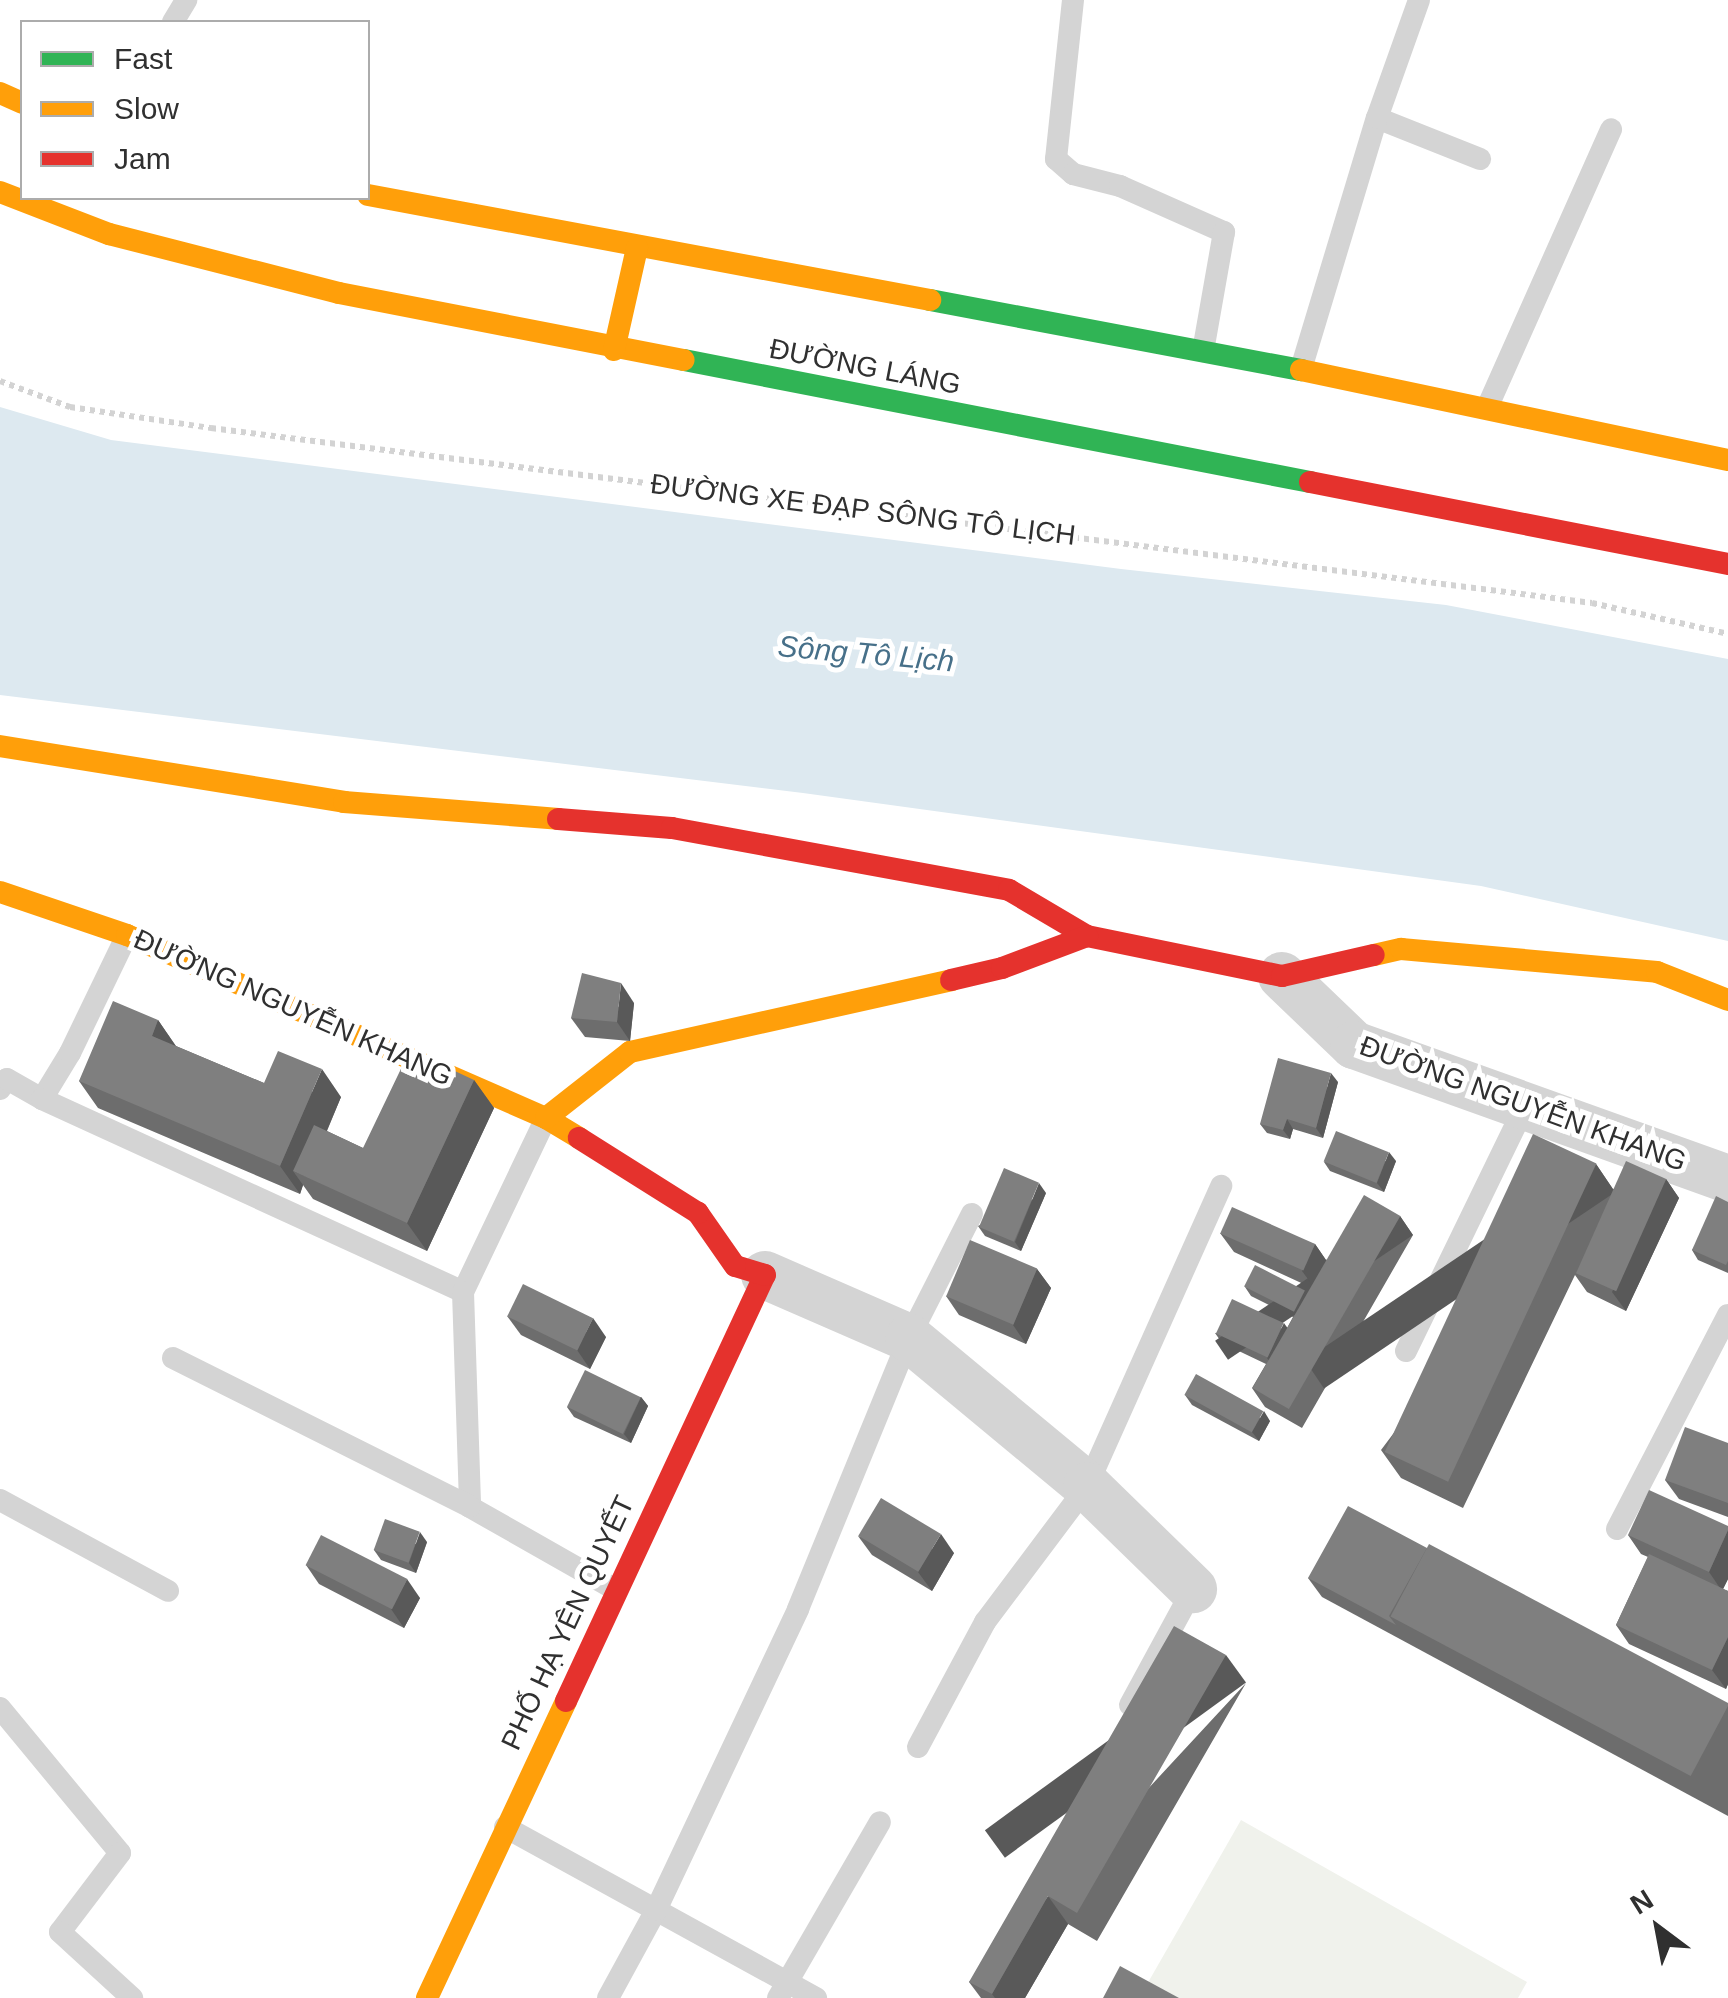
<!DOCTYPE html>
<html>
<head>
<meta charset="utf-8">
<style>
  body { margin:0 }
  #map { position:relative; width:1728px; height:1998px; overflow:hidden; background:#fff; font-family:Arial,sans-serif }
  div>[style] { position:absolute }
  [style*='--x'] { left:calc(var(--x)*1px); top:calc(var(--y)*1px); width:calc(var(--w)*1px); rotate:calc(var(--a)*1deg) }
  .green>* { inset:0; background:#f0f2ec }
  .water>* { inset:0; background:#dde9f0 }
  .path>* { height:6px; margin-top:-3px; transform-origin:0; background:repeating-linear-gradient(90deg,#d3d3d3 0 5px,transparent 0 10px) }
  .lane>* { height:22px; margin:-11px; padding:0 11px; transform-origin:11px; border-radius:11px; background:#d4d4d4 }
  .street>* { height:48px; margin:-24px; padding:0 24px; transform-origin:24px; border-radius:24px; background:#d4d4d4 }
  .fast>* { height:22px; margin:-11px; padding:0 11px; transform-origin:11px; border-radius:11px; background:#30b455 }
  .slow>* { height:22px; margin:-11px; padding:0 11px; transform-origin:11px; border-radius:11px; background:#ff9f0a }
  .jam>* { height:22px; margin:-11px; padding:0 11px; transform-origin:11px; border-radius:11px; background:#e5322d }
  .wall>* { inset:0; background:#6d6d6d }
  .shaded-wall>* { inset:0; background:#595959; transform-origin:0 0 }
  .building>* { inset:0; background:#7f7f7f; transform-origin:0 0 }
  span { translate:-50% -50%; white-space:nowrap; text-align:center; line-height:1.15; -webkit-text-stroke:10px #fff; paint-order:stroke }
  .street-label { font-size:28px; color:#303030 }
  .water-label { font-size:30px; color:#477089; font-style:italic }
  .legend { position:absolute; left:20px; top:20px; width:350px; height:180px; box-sizing:border-box; background:#fff; border:2px solid #acacac; margin:0; padding:12px 18px; list-style:none; font-size:30px; color:#303030 }
  .legend li { display:flex; align-items:center; gap:20px; height:50px }
  .legend b { width:50px; border:2px solid #acacac }
  .north { position:absolute; left:1608px; top:1878px; width:100px; height:100px; -webkit-text-stroke:8px #fff; paint-order:stroke; rotate:328deg; font-size:28px; font-weight:700; line-height:40px; text-align:center; color:#303030 }
  .north::after { content:''; display:block; margin:auto; width:35px; height:45px; background:#303030; clip-path:polygon(50% 0,100% 100%,50% 72%,0 100%) }
</style>
</head>
<body>
<div id="map">
  <div class="green">
    <i style="clip-path:polygon(1241px 1820px,1527px 1982px,1518px 1998px,1167px 1998px,1146px 1986px)"></i>
  </div>
  <div class="water">
    <i style="clip-path:polygon(0 407px,111px 440px,1121px 569px,1446px 605px,1728px 659px,1728px 941px,1481px 886px,803px 793px,0 695px)"></i>
  </div>
  <div class="path">
    <i style="--x:0;--y:381;--w:75;--a:20.4"></i>
    <i style="--x:70;--y:407;--w:143;--a:8.5"></i>
    <i style="--x:211;--y:428;--w:1392;--a:7.22"></i>
    <i style="--x:1592;--y:603;--w:139;--a:12.8"></i>
  </div>
  <div class="lane">
    <i style="--x:1073;--y:0;--w:160;--a:96.1"></i>
    <i style="--x:1056;--y:159;--w:23;--a:41"></i>
    <i style="--x:1073;--y:174;--w:49;--a:14.3"></i>
    <i style="--x:1120;--y:186;--w:114;--a:23.9"></i>
    <i style="--x:1224;--y:232;--w:121;--a:100"></i>
    <i style="--x:173;--y:22;--w:26;--a:-59"></i>
    <i style="--x:1377;--y:118;--w:111;--a:21.7"></i>
    <i style="--x:1301;--y:369;--w:262;--a:-73.2"></i>
    <i style="--x:1377;--y:118;--w:125;--a:-70.4"></i>
    <i style="--x:1487;--y:408;--w:305;--a:-66"></i>
    <i style="--x:0;--y:1089;--w:12;--a:-55"></i>
    <i style="--x:7;--y:1079;--w:40;--a:29.7"></i>
    <i style="--x:42;--y:1099;--w:54;--a:-58.7"></i>
    <i style="--x:70;--y:1053;--w:131;--a:-64.2"></i>
    <i style="--x:42;--y:1099;--w:463;--a:24.6"></i>
    <i style="--x:546;--y:1118;--w:193;--a:115.5"></i>
    <i style="--x:463;--y:1292;--w:215;--a:88.1"></i>
    <i style="--x:470;--y:1507;--w:168;--a:29.6"></i>
    <i style="--x:1406;--y:1351;--w:272;--a:-64.1"></i>
    <i style="--x:173;--y:1358;--w:332;--a:26.6"></i>
    <i style="--x:0;--y:1500;--w:191;--a:28.4"></i>
    <i style="--x:1617;--y:1529;--w:241;--a:-62.6"></i>
    <i style="--x:1130;--y:1705;--w:132;--a:-61.5"></i>
    <i style="--x:1193;--y:1589;--w:7;--a:27"></i>
    <i style="--x:0;--y:1708;--w:188;--a:50.4"></i>
    <i style="--x:120;--y:1853;--w:99;--a:127.2"></i>
    <i style="--x:60;--y:1932;--w:98;--a:42.5"></i>
    <i style="--x:918;--y:1747;--w:142;--a:-61.8"></i>
    <i style="--x:985;--y:1622;--w:170;--a:-53.1"></i>
    <i style="--x:1087;--y:1486;--w:329;--a:-65.9"></i>
    <i style="--x:505;--y:1827;--w:355;--a:28.8"></i>
    <i style="--x:608;--y:1998;--w:100;--a:-61.4"></i>
    <i style="--x:656;--y:1910;--w:333;--a:-64.7"></i>
    <i style="--x:798;--y:1609;--w:293;--a:-67.7"></i>
    <i style="--x:909;--y:1338;--w:139;--a:-63.1"></i>
    <i style="--x:778;--y:1998;--w:203;--a:-59.9"></i>
  </div>
  <div class="street">
    <i style="--x:1282;--y:976;--w:100;--a:43.8"></i>
    <i style="--x:1354;--y:1045;--w:397;--a:19.7"></i>
    <i style="--x:765;--y:1275;--w:157;--a:23.6"></i>
    <i style="--x:909;--y:1338;--w:231;--a:39.7"></i>
    <i style="--x:1087;--y:1486;--w:148;--a:44.2"></i>
  </div>
  <div class="fast">
    <i style="--x:930;--y:300;--w:378;--a:10.7"></i>
    <i style="--x:684;--y:360;--w:638;--a:11.03"></i>
  </div>
  <div class="slow">
    <i style="--x:0;--y:93;--w:24;--a:24"></i>
    <i style="--x:0;--y:192;--w:117;--a:21.1"></i>
    <i style="--x:109;--y:234;--w:237;--a:14.4"></i>
    <i style="--x:339;--y:293;--w:351;--a:11"></i>
    <i style="--x:368;--y:195;--w:572;--a:10.58"></i>
    <i style="--x:614;--y:350;--w:105;--a:-77.3"></i>
    <i style="--x:1301;--y:370;--w:436;--a:11.9"></i>
    <i style="--x:0;--y:746;--w:349;--a:9.2"></i>
    <i style="--x:344;--y:802;--w:215;--a:4.5"></i>
    <i style="--x:0;--y:892;--w:134;--a:18.7"></i>
    <i style="--x:127;--y:935;--w:457;--a:23.6"></i>
    <i style="--x:546;--y:1118;--w:39;--a:31"></i>
    <i style="--x:1374;--y:955;--w:28;--a:-13"></i>
    <i style="--x:1401;--y:949;--w:257;--a:5.1"></i>
    <i style="--x:1657;--y:972;--w:76;--a:21.5"></i>
    <i style="--x:546;--y:1118;--w:107;--a:-38.2"></i>
    <i style="--x:630;--y:1052;--w:329;--a:-12.6"></i>
    <i style="--x:427;--y:1998;--w:328;--a:-64.9"></i>
  </div>
  <div class="jam">
    <i style="--x:1310;--y:482;--w:426;--a:11.1"></i>
    <i style="--x:558;--y:819;--w:114;--a:4.5"></i>
    <i style="--x:672;--y:828;--w:343;--a:10.4"></i>
    <i style="--x:1009;--y:890;--w:91;--a:30.5"></i>
    <i style="--x:1087;--y:936;--w:199;--a:11.6"></i>
    <i style="--x:1282;--y:976;--w:94;--a:-12.9"></i>
    <i style="--x:951;--y:980;--w:52;--a:-13.2"></i>
    <i style="--x:1002;--y:968;--w:91;--a:-20.6"></i>
    <i style="--x:566;--y:1701;--w:470;--a:-65"></i>
    <i style="--x:765;--y:1275;--w:31;--a:-163"></i>
    <i style="--x:735;--y:1266;--w:65;--a:-124.9"></i>
    <i style="--x:698;--y:1213;--w:141;--a:-147.8"></i>
  </div>
  <div class="wall">
    <i style="clip-path:polygon(634px 1003px,630px 1041px,585px 1037px,571px 1018px)"></i>
    <i style="clip-path:polygon(158px 1020px,176px 1046px,264px 1083px,341px 1097px,327px 1131px,363px 1148px,474px 1080px,494px 1108px,427px 1251px,313px 1199px,303px 1185px,300px 1194px,98px 1108px,79px 1081px)"></i>
    <i style="clip-path:polygon(1338px 1082px,1323px 1138px,1293px 1129px,1290px 1139px,1267px 1133px,1260px 1124px)"></i>
    <i style="clip-path:polygon(1396px 1161px,1384px 1192px,1330px 1171px,1324px 1162px)"></i>
    <i style="clip-path:polygon(1596px 1164px,1613px 1189px,1666px 1179px,1679px 1198px,1626px 1311px,1587px 1292px,1575px 1275px,1463px 1508px,1401px 1478px,1381px 1450px)"></i>
    <i style="clip-path:polygon(1046px 1193px,1021px 1251px,985px 1236px,978px 1226px)"></i>
    <i style="clip-path:polygon(1728px 1202px,1728px 1273px,1698px 1260px,1692px 1250px)"></i>
    <i style="clip-path:polygon(1400px 1216px,1413px 1235px,1302px 1428px,1265px 1407px,1252px 1388px,1266px 1364px,1222px 1343px,1215px 1333px,1287px 1328px,1293px 1317px,1251px 1296px,1245px 1287px,1307px 1293px,1310px 1287px,1234px 1252px,1220px 1233px,1315px 1244px,1326px 1260px)"></i>
    <i style="clip-path:polygon(1037px 1269px,1051px 1288px,1026px 1344px,959px 1315px,946px 1296px)"></i>
    <i style="clip-path:polygon(507px 1316px,606px 1337px,590px 1369px,521px 1335px)"></i>
    <i style="clip-path:polygon(1185px 1395px,1270px 1421px,1259px 1441px,1192px 1405px)"></i>
    <i style="clip-path:polygon(641px 1397px,648px 1406px,631px 1443px,574px 1417px,567px 1407px)"></i>
    <i style="clip-path:polygon(1728px 1443px,1728px 1517px,1679px 1499px,1665px 1480px)"></i>
    <i style="clip-path:polygon(1728px 1526px,1728px 1579px,1723px 1589px,1728px 1591px,1728px 1684px,1726px 1689px,1629px 1644px,1616px 1625px,1648px 1557px,1641px 1554px,1628px 1535px)"></i>
    <i style="clip-path:polygon(858px 1536px,954px 1553px,932px 1591px,872px 1555px)"></i>
    <i style="clip-path:polygon(427px 1542px,416px 1573px,381px 1560px,374px 1550px)"></i>
    <i style="clip-path:polygon(1427px 1548px,1728px 1705px,1728px 1816px,1322px 1597px,1308px 1578px)"></i>
    <i style="clip-path:polygon(306px 1565px,420px 1598px,404px 1628px,319px 1584px)"></i>
    <i style="clip-path:polygon(1246px 1683px,1097px 1941px,1068px 1924px,1025px 1998px,981px 1998px,969px 1982px)"></i>
  </div>
  <div class="shaded-wall">
    <i style="clip-path:polygon(621px 983px,634px 1003px,630px 1041px,617px 1022px)"></i>
    <i style="clip-path:polygon(158px 1020px,177px 1048px,152px 1036px)"></i>
    <i style="clip-path:polygon(322px 1069px,341px 1097px,307px 1177px,293px 1171px,303px 1185px,300px 1194px,280px 1166px)"></i>
    <i style="clip-path:polygon(1331px 1073px,1338px 1082px,1323px 1138px,1316px 1128px)"></i>
    <i style="clip-path:polygon(474px 1080px,494px 1108px,427px 1251px,407px 1223px)"></i>
    <i style="clip-path:polygon(1287px 1119px,1293px 1129px,1290px 1139px,1283px 1130px)"></i>
    <i style="clip-path:polygon(1389px 1152px,1396px 1161px,1384px 1192px,1377px 1183px)"></i>
    <i style="left:1596px;top:1164px;width:34px;height:351px;rotate:56deg"></i>
    <i style="clip-path:polygon(1666px 1179px,1679px 1198px,1626px 1311px,1612px 1292px)"></i>
    <i style="clip-path:polygon(1039px 1183px,1046px 1193px,1021px 1251px,1015px 1242px)"></i>
    <i style="left:1400px;top:1216px;width:23px;height:223px;rotate:56deg"></i>
    <i style="clip-path:polygon(1315px 1244px,1328px 1263px,1316px 1290px,1302px 1271px)"></i>
    <i style="clip-path:polygon(1037px 1269px,1051px 1288px,1026px 1344px,1013px 1325px)"></i>
    <i style="clip-path:polygon(593px 1318px,606px 1337px,590px 1369px,577px 1350px)"></i>
    <i style="clip-path:polygon(1284px 1323px,1291px 1333px,1274px 1367px,1267px 1358px)"></i>
    <i style="clip-path:polygon(641px 1397px,648px 1406px,631px 1443px,624px 1434px)"></i>
    <i style="clip-path:polygon(1264px 1411px,1270px 1421px,1259px 1441px,1252px 1432px)"></i>
    <i style="clip-path:polygon(1728px 1530px,1728px 1579px,1722px 1591px,1709px 1572px)"></i>
    <i style="clip-path:polygon(420px 1532px,427px 1542px,416px 1573px,409px 1563px)"></i>
    <i style="clip-path:polygon(941px 1534px,954px 1553px,932px 1591px,918px 1572px)"></i>
    <i style="clip-path:polygon(407px 1579px,420px 1598px,404px 1628px,391px 1609px)"></i>
    <i style="clip-path:polygon(1728px 1637px,1728px 1684px,1726px 1689px,1712px 1670px)"></i>
    <i style="left:1226px;top:1655px;width:34px;height:298px;rotate:54deg"></i>
    <i style="clip-path:polygon(1048px 1896px,1068px 1924px,1025px 1998px,995px 1998px,992px 1994px)"></i>
  </div>
  <div class="building">
    <i style="clip-path:polygon(582px 973px,621px 983px,617px 1022px,571px 1018px)"></i>
    <i style="clip-path:polygon(113px 1001px,158px 1020px,152px 1036px,264px 1083px,278px 1051px,322px 1069px,280px 1166px,79px 1081px)"></i>
    <i style="clip-path:polygon(410px 1050px,474px 1080px,407px 1223px,293px 1171px,314px 1125px,363px 1148px)"></i>
    <i style="clip-path:polygon(1278px 1058px,1331px 1073px,1316px 1128px,1287px 1119px,1283px 1130px,1260px 1124px)"></i>
    <i style="left:1336px;top:1131px;width:57px;height:33px;rotate:22deg"></i>
    <i style="left:1533px;top:1134px;width:70px;height:351px;rotate:25deg"></i>
    <i style="left:1626px;top:1161px;width:44px;height:123px;rotate:24deg"></i>
    <i style="left:1004px;top:1168px;width:38px;height:64px;rotate:23deg"></i>
    <i style="left:1364px;top:1195px;width:42px;height:223px;rotate:30deg"></i>
    <i style="clip-path:polygon(1716px 1196px,1728px 1202px,1728px 1261px,1726px 1265px,1692px 1250px)"></i>
    <i style="left:1232px;top:1207px;width:91px;height:29px;rotate:24deg"></i>
    <i style="left:970px;top:1240px;width:73px;height:61px;rotate:23deg"></i>
    <i style="left:1255px;top:1265px;width:56px;height:24px;rotate:27deg"></i>
    <i style="left:523px;top:1284px;width:78px;height:36px;rotate:26deg"></i>
    <i style="left:1232px;top:1299px;width:57px;height:38px;rotate:25deg"></i>
    <i style="left:585px;top:1370px;width:62px;height:41px;rotate:26deg"></i>
    <i style="left:1196px;top:1374px;width:77px;height:24px;rotate:29deg"></i>
    <i style="clip-path:polygon(1685px 1427px,1728px 1443px,1728px 1503px,1665px 1480px)"></i>
    <i style="clip-path:polygon(1649px 1490px,1728px 1526px,1728px 1530px,1709px 1572px,1628px 1535px)"></i>
    <i style="left:881px;top:1498px;width:70px;height:44px;rotate:31deg"></i>
    <i style="clip-path:polygon(1348px 1506px,1427px 1548px,1389px 1616px,1396px 1625px,1308px 1578px)"></i>
    <i style="left:385px;top:1519px;width:37px;height:33px;rotate:20deg"></i>
    <i style="left:321px;top:1535px;width:97px;height:34px;rotate:27deg"></i>
    <i style="left:1429px;top:1544px;width:340px;height:82px;rotate:28deg"></i>
    <i style="clip-path:polygon(1649px 1554px,1728px 1591px,1728px 1637px,1712px 1670px,1616px 1625px)"></i>
    <i style="clip-path:polygon(1174px 1626px,1226px 1655px,1077px 1913px,1048px 1896px,992px 1994px,969px 1982px)"></i>
    <i style="clip-path:polygon(1120px 1966px,1179px 1998px,1103px 1998px)"></i>
  </div>
  <div class="street-label">
    <span style="left:865px;top:367px;rotate:11deg">ĐƯỜNG LÁNG</span>
    <span style="left:863px;top:510px;rotate:7deg">ĐƯỜNG XE ĐẠP SÔNG TÔ LỊCH</span>
    <span style="left:293px;top:1008px;rotate:24deg">ĐƯỜNG NGUYỄN KHANG</span>
    <span style="left:1523px;top:1104px;rotate:20deg">ĐƯỜNG NGUYỄN KHANG</span>
    <span style="left:568px;top:1623px;rotate:-65deg">PHỐ HẠ YÊN QUYẾT</span>
  </div>
  <div class="water-label">
    <span style="left:866px;top:654px;rotate:5deg">Sông Tô Lịch</span>
  </div>
  <ul class="legend">
  <li><b style="height:12px;background:#30b455"></b>Fast</li>
  <li><b style="height:12px;background:#ff9f0a"></b>Slow</li>
  <li><b style="height:12px;background:#e5322d"></b>Jam</li>
  </ul>
  <div class="north">N</div>
</div>
</body>
</html>
